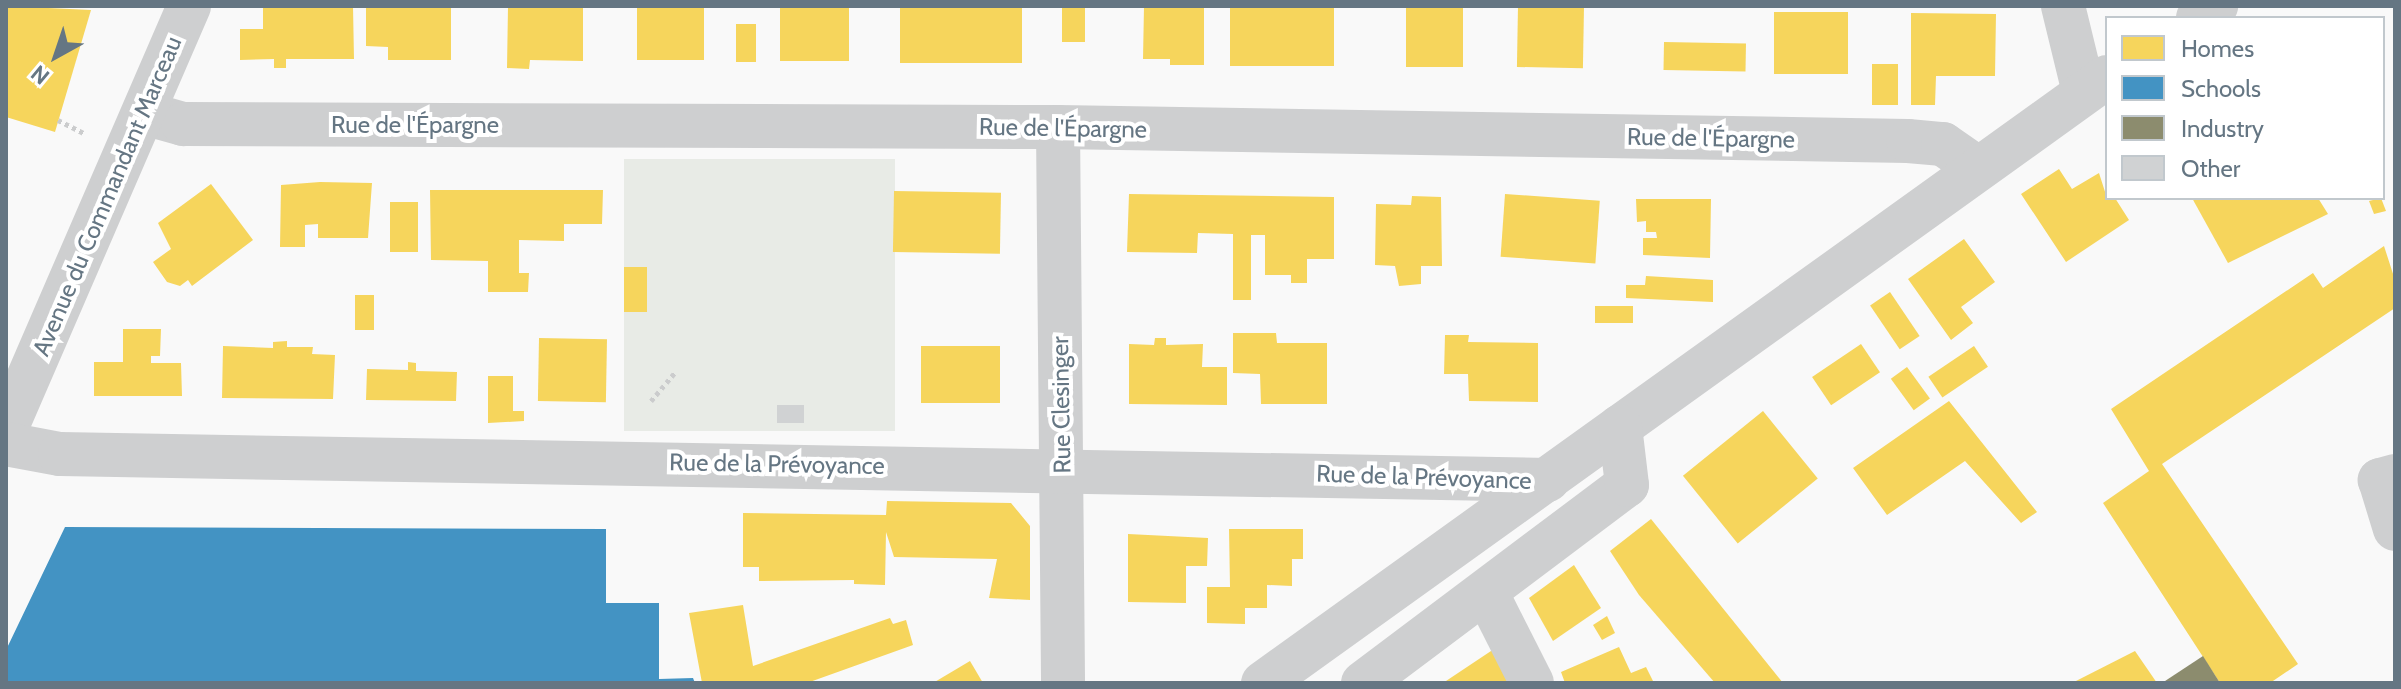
<!DOCTYPE html>
<html>
<head>
<meta charset="utf-8">
<style>
  body { margin:0 }
  #map { position:relative; width:2401px; height:689px; overflow:hidden; background:#f9f9f9; font-family:Cabin,sans-serif }
  div>[style] { position:absolute }
  [style*='--x'] { left:calc(var(--x)*1px); top:calc(var(--y)*1px); width:calc(var(--w)*1px); rotate:calc(var(--a)*1deg) }
  .green>* { inset:0; background:#e8ebe6; transform-origin:0 0 }
  .homes>* { inset:0; background:#f6d55c; transform-origin:0 0 }
  .schools>* { inset:0; background:#4393c3 }
  .industry>* { inset:0; background:#8c8c6e }
  .building>* { inset:0; background:#d0d2d3; transform-origin:0 0 }
  .path>* { height:5px; margin-top:-2.5px; transform-origin:0; background:repeating-linear-gradient(90deg,#cbcccd 0 4px,transparent 0 8px) }
  .minor>* { height:44px; margin:-22px; padding:0 22px; transform-origin:22px; border-radius:22px; background:#cecfd0 }
  span { translate:-50% -50%; white-space:nowrap; text-align:center; line-height:1.15; -webkit-text-stroke:8px #fff; paint-order:stroke }
  .street-label { font-size:24px; color:#657683 }
  .frame { position:absolute; inset:0; border:8px solid #657683; pointer-events:none }
  .legend { position:absolute; left:2105px; top:16px; width:280px; height:184px; box-sizing:border-box; background:#fff; border:2px solid #c1c8cd; margin:0; padding:10px 14px; list-style:none; font-size:24px; color:#657683 }
  .legend li { display:flex; align-items:center; gap:16px; height:40px }
  .legend b { width:40px; border:2px solid #c1c8cd }
  .north { position:absolute; left:16px; top:16px; width:80px; height:80px; -webkit-text-stroke:6px #fff; paint-order:stroke; rotate:220deg; font-size:22px; font-weight:700; line-height:32px; text-align:center; color:#657683 }
  .north::after { content:''; display:block; margin:auto; width:28px; height:36px; background:#657683; clip-path:polygon(50% 0,100% 100%,50% 72%,0 100%) }
</style>
</head>
<body>
<div id="map">
  <div class="green">
    <i style="left:624px;top:159px;width:271px;height:272px"></i>
  </div>
  <div class="homes">
    <i style="clip-path:polygon(6px 6px,91px 10px,55px 132px,6px 117px)"></i>
    <i style="clip-path:polygon(263px 6px,353px 6px,354px 59px,286px 59px,286px 68px,274px 68px,274px 59px,240px 60px,240px 29px,263px 29px)"></i>
    <i style="clip-path:polygon(391px 6px,451px 6px,451px 60px,388px 60px,388px 47px,366px 46px,366px 8px)"></i>
    <i style="clip-path:polygon(508px 6px,583px 6px,583px 61px,530px 60px,529px 69px,507px 68px)"></i>
    <i style="left:637px;top:6px;width:67px;height:54px"></i>
    <i style="left:780px;top:6px;width:69px;height:55px"></i>
    <i style="left:900px;top:6px;width:122px;height:57px"></i>
    <i style="left:1062px;top:6px;width:23px;height:36px"></i>
    <i style="clip-path:polygon(1144px 6px,1204px 6px,1204px 65px,1170px 65px,1170px 59px,1143px 59px)"></i>
    <i style="left:1230px;top:6px;width:104px;height:60px"></i>
    <i style="left:1406px;top:6px;width:57px;height:61px"></i>
    <i style="left:1518px;top:6px;width:66px;height:61px;rotate:1deg"></i>
    <i style="left:1774px;top:12px;width:74px;height:62px"></i>
    <i style="clip-path:polygon(1911px 13px,1996px 14px,1995px 76px,1936px 76px,1935px 105px,1911px 105px)"></i>
    <i style="left:756px;top:24px;width:38px;height:20px;rotate:90deg"></i>
    <i style="left:1664px;top:42px;width:82px;height:28px;rotate:1deg"></i>
    <i style="left:1872px;top:64px;width:26px;height:41px"></i>
    <i style="clip-path:polygon(2059px 169px,2072px 189px,2099px 173px,2107px 198px,2115px 198px,2129px 220px,2066px 262px,2021px 194px)"></i>
    <i style="clip-path:polygon(320px 182px,372px 183px,368px 238px,318px 238px,318px 224px,305px 225px,305px 247px,280px 247px,281px 185px)"></i>
    <i style="clip-path:polygon(211px 184px,253px 240px,192px 286px,188px 280px,180px 286px,167px 282px,153px 262px,171px 249px,158px 223px)"></i>
    <i style="clip-path:polygon(430px 190px,603px 190px,602px 224px,564px 224px,564px 241px,519px 240px,519px 273px,529px 273px,528px 292px,488px 292px,488px 261px,431px 260px)"></i>
    <i style="left:894px;top:191px;width:107px;height:61px;rotate:1deg"></i>
    <i style="clip-path:polygon(1129px 194px,1334px 197px,1334px 259px,1307px 259px,1307px 283px,1291px 283px,1291px 275px,1265px 275px,1265px 235px,1251px 235px,1251px 300px,1233px 300px,1233px 234px,1198px 233px,1197px 253px,1127px 252px)"></i>
    <i style="left:1505px;top:194px;width:95px;height:63px;rotate:4deg"></i>
    <i style="clip-path:polygon(1412px 196px,1441px 197px,1442px 266px,1421px 266px,1421px 284px,1399px 286px,1395px 266px,1375px 265px,1376px 204px,1411px 205px)"></i>
    <i style="clip-path:polygon(2192px 198px,2318px 198px,2328px 214px,2228px 263px)"></i>
    <i style="clip-path:polygon(2381px 198px,2386px 211px,2374px 214px,2369px 201px)"></i>
    <i style="clip-path:polygon(1636px 199px,1711px 199px,1710px 258px,1643px 255px,1643px 238px,1657px 238px,1656px 232px,1646px 232px,1646px 221px,1637px 222px)"></i>
    <i style="left:390px;top:202px;width:28px;height:50px"></i>
    <i style="clip-path:polygon(1964px 239px,1995px 282px,1961px 307px,1973px 323px,1951px 340px,1908px 279px)"></i>
    <i style="clip-path:polygon(2384px 246px,2395px 280px,2395px 308px,2162px 464px,2298px 664px,2270px 683px,2220px 683px,2103px 503px,2149px 471px,2111px 409px,2313px 273px,2323px 288px)"></i>
    <i style="left:624px;top:267px;width:23px;height:45px"></i>
    <i style="clip-path:polygon(1646px 276px,1713px 280px,1713px 302px,1626px 298px,1626px 285px,1645px 285px)"></i>
    <i style="left:1890px;top:292px;width:53px;height:24px;rotate:56deg"></i>
    <i style="left:355px;top:295px;width:19px;height:35px"></i>
    <i style="left:1595px;top:306px;width:38px;height:17px"></i>
    <i style="clip-path:polygon(123px 329px,161px 329px,160px 356px,151px 356px,151px 363px,181px 363px,182px 396px,94px 396px,94px 362px,123px 362px)"></i>
    <i style="clip-path:polygon(1233px 333px,1276px 333px,1277px 343px,1327px 343px,1327px 404px,1261px 404px,1260px 374px,1233px 373px)"></i>
    <i style="clip-path:polygon(1445px 335px,1469px 335px,1468px 342px,1538px 343px,1538px 402px,1469px 401px,1468px 374px,1444px 374px)"></i>
    <i style="left:539px;top:338px;width:68px;height:63px;rotate:1deg"></i>
    <i style="clip-path:polygon(1155px 338px,1166px 338px,1166px 345px,1203px 344px,1202px 367px,1227px 367px,1227px 405px,1129px 404px,1129px 344px,1154px 345px)"></i>
    <i style="clip-path:polygon(287px 341px,287px 347px,313px 347px,312px 354px,335px 355px,333px 399px,222px 398px,223px 346px,273px 348px,273px 342px)"></i>
    <i style="left:1861px;top:344px;width:34px;height:59px;rotate:56deg"></i>
    <i style="left:921px;top:346px;width:79px;height:57px"></i>
    <i style="left:1974px;top:346px;width:25px;height:55px;rotate:56deg"></i>
    <i style="clip-path:polygon(408px 362px,416px 363px,416px 371px,457px 372px,456px 401px,366px 400px,367px 369px,408px 370px)"></i>
    <i style="left:1907px;top:367px;width:39px;height:20px;rotate:54deg"></i>
    <i style="clip-path:polygon(488px 376px,513px 376px,513px 411px,524px 411px,524px 421px,488px 423px)"></i>
    <i style="clip-path:polygon(1949px 401px,2037px 512px,2021px 523px,1965px 461px,1887px 515px,1853px 468px)"></i>
    <i style="left:1763px;top:411px;width:87px;height:103px;rotate:51deg"></i>
    <i style="clip-path:polygon(887px 501px,1011px 503px,1030px 526px,1030px 600px,989px 598px,997px 559px,894px 557px,886px 532px,885px 585px,854px 584px,854px 580px,759px 581px,759px 567px,743px 567px,743px 513px,886px 515px)"></i>
    <i style="clip-path:polygon(1651px 519px,1783px 683px,1715px 683px,1639px 595px,1610px 551px)"></i>
    <i style="clip-path:polygon(1229px 529px,1303px 529px,1303px 559px,1292px 559px,1292px 586px,1267px 585px,1267px 608px,1245px 608px,1245px 624px,1207px 623px,1207px 587px,1230px 587px)"></i>
    <i style="clip-path:polygon(1128px 534px,1208px 538px,1207px 566px,1186px 566px,1186px 603px,1128px 602px)"></i>
    <i style="clip-path:polygon(1574px 565px,1601px 608px,1553px 641px,1529px 598px)"></i>
    <i style="clip-path:polygon(743px 605px,753px 666px,890px 618px,893px 624px,906px 620px,913px 645px,807px 683px,702px 683px,689px 613px)"></i>
    <i style="clip-path:polygon(1607px 616px,1615px 633px,1602px 640px,1593px 625px)"></i>
    <i style="clip-path:polygon(1619px 647px,1631px 673px,1646px 667px,1654px 683px,1565px 683px,1561px 672px)"></i>
    <i style="clip-path:polygon(1494px 649px,1517px 683px,1443px 683px)"></i>
    <i style="clip-path:polygon(2135px 651px,2157px 683px,2072px 683px)"></i>
    <i style="clip-path:polygon(970px 661px,983px 683px,933px 683px)"></i>
  </div>
  <div class="schools">
    <i style="clip-path:polygon(65px 527px,606px 529px,606px 603px,659px 603px,659px 679px,693px 678px,695px 683px,6px 683px,6px 650px)"></i>
  </div>
  <div class="industry">
    <i style="clip-path:polygon(2203px 656px,2220px 683px,2162px 683px)"></i>
  </div>
  <div class="building">
    <i style="left:777px;top:405px;width:27px;height:18px"></i>
  </div>
  <div class="path">
    <i style="--x:58;--y:120;--w:31;--a:27"></i>
    <i style="--x:651;--y:401;--w:38;--a:-50"></i>
  </div>
  <div class="minor">
    <i style="--x:2063;--y:6;--w:89;--a:76.3"></i>
    <i style="--x:2198;--y:18;--w:22;--a:-34"></i>
    <i style="--x:144;--y:113;--w:41;--a:15.8"></i>
    <i style="--x:183;--y:124;--w:875;--a:0.2"></i>
    <i style="--x:1058;--y:127;--w:850;--a:0.94"></i>
    <i style="--x:1908;--y:141;--w:35;--a:5"></i>
    <i style="--x:1943;--y:144;--w:40;--a:34.9"></i>
    <i style="--x:1058;--y:127;--w:556;--a:89.48"></i>
    <i style="--x:6;--y:429;--w:461;--a:-66.6"></i>
    <i style="--x:6;--y:444;--w:55;--a:10.5"></i>
    <i style="--x:60;--y:454;--w:1488;--a:1"></i>
    <i style="--x:2395;--y:476;--w:16;--a:165"></i>
    <i style="--x:2380;--y:480;--w:51;--a:73"></i>
    <i style="--x:1486;--y:592;--w:102;--a:63.2"></i>
    <i style="--x:1263;--y:683;--w:1039;--a:-35.68"></i>
    <i style="--x:1363;--y:683;--w:330;--a:-36.9"></i>
    <i style="--x:1627;--y:485;--w:59;--a:-96.8"></i>
  </div>
  <div class="street-label">
    <span style="left:415px;top:125px">Rue de l'Épargne</span>
    <span style="left:1063px;top:128px;rotate:1deg">Rue de l'Épargne</span>
    <span style="left:1711px;top:138px;rotate:1deg">Rue de l'Épargne</span>
    <span style="left:107px;top:196px;rotate:-67deg">Avenue du Commandant Marceau</span>
    <span style="left:1061px;top:405px;rotate:-91deg">Rue Clesinger</span>
    <span style="left:777px;top:464px;rotate:1deg">Rue de la Prévoyance</span>
    <span style="left:1424px;top:477px;rotate:2deg">Rue de la Prévoyance</span>
  </div>
  <div class="frame"></div>
  <ul class="legend">
  <li><b style="height:22px;background:#f6d55c"></b>Homes</li>
  <li><b style="height:22px;background:#4393c3"></b>Schools</li>
  <li><b style="height:22px;background:#8c8c6e"></b>Industry</li>
  <li><b style="height:22px;background:#d0d2d3"></b>Other</li>
  </ul>
  <div class="north">N</div>
</div>
</body>
</html>
